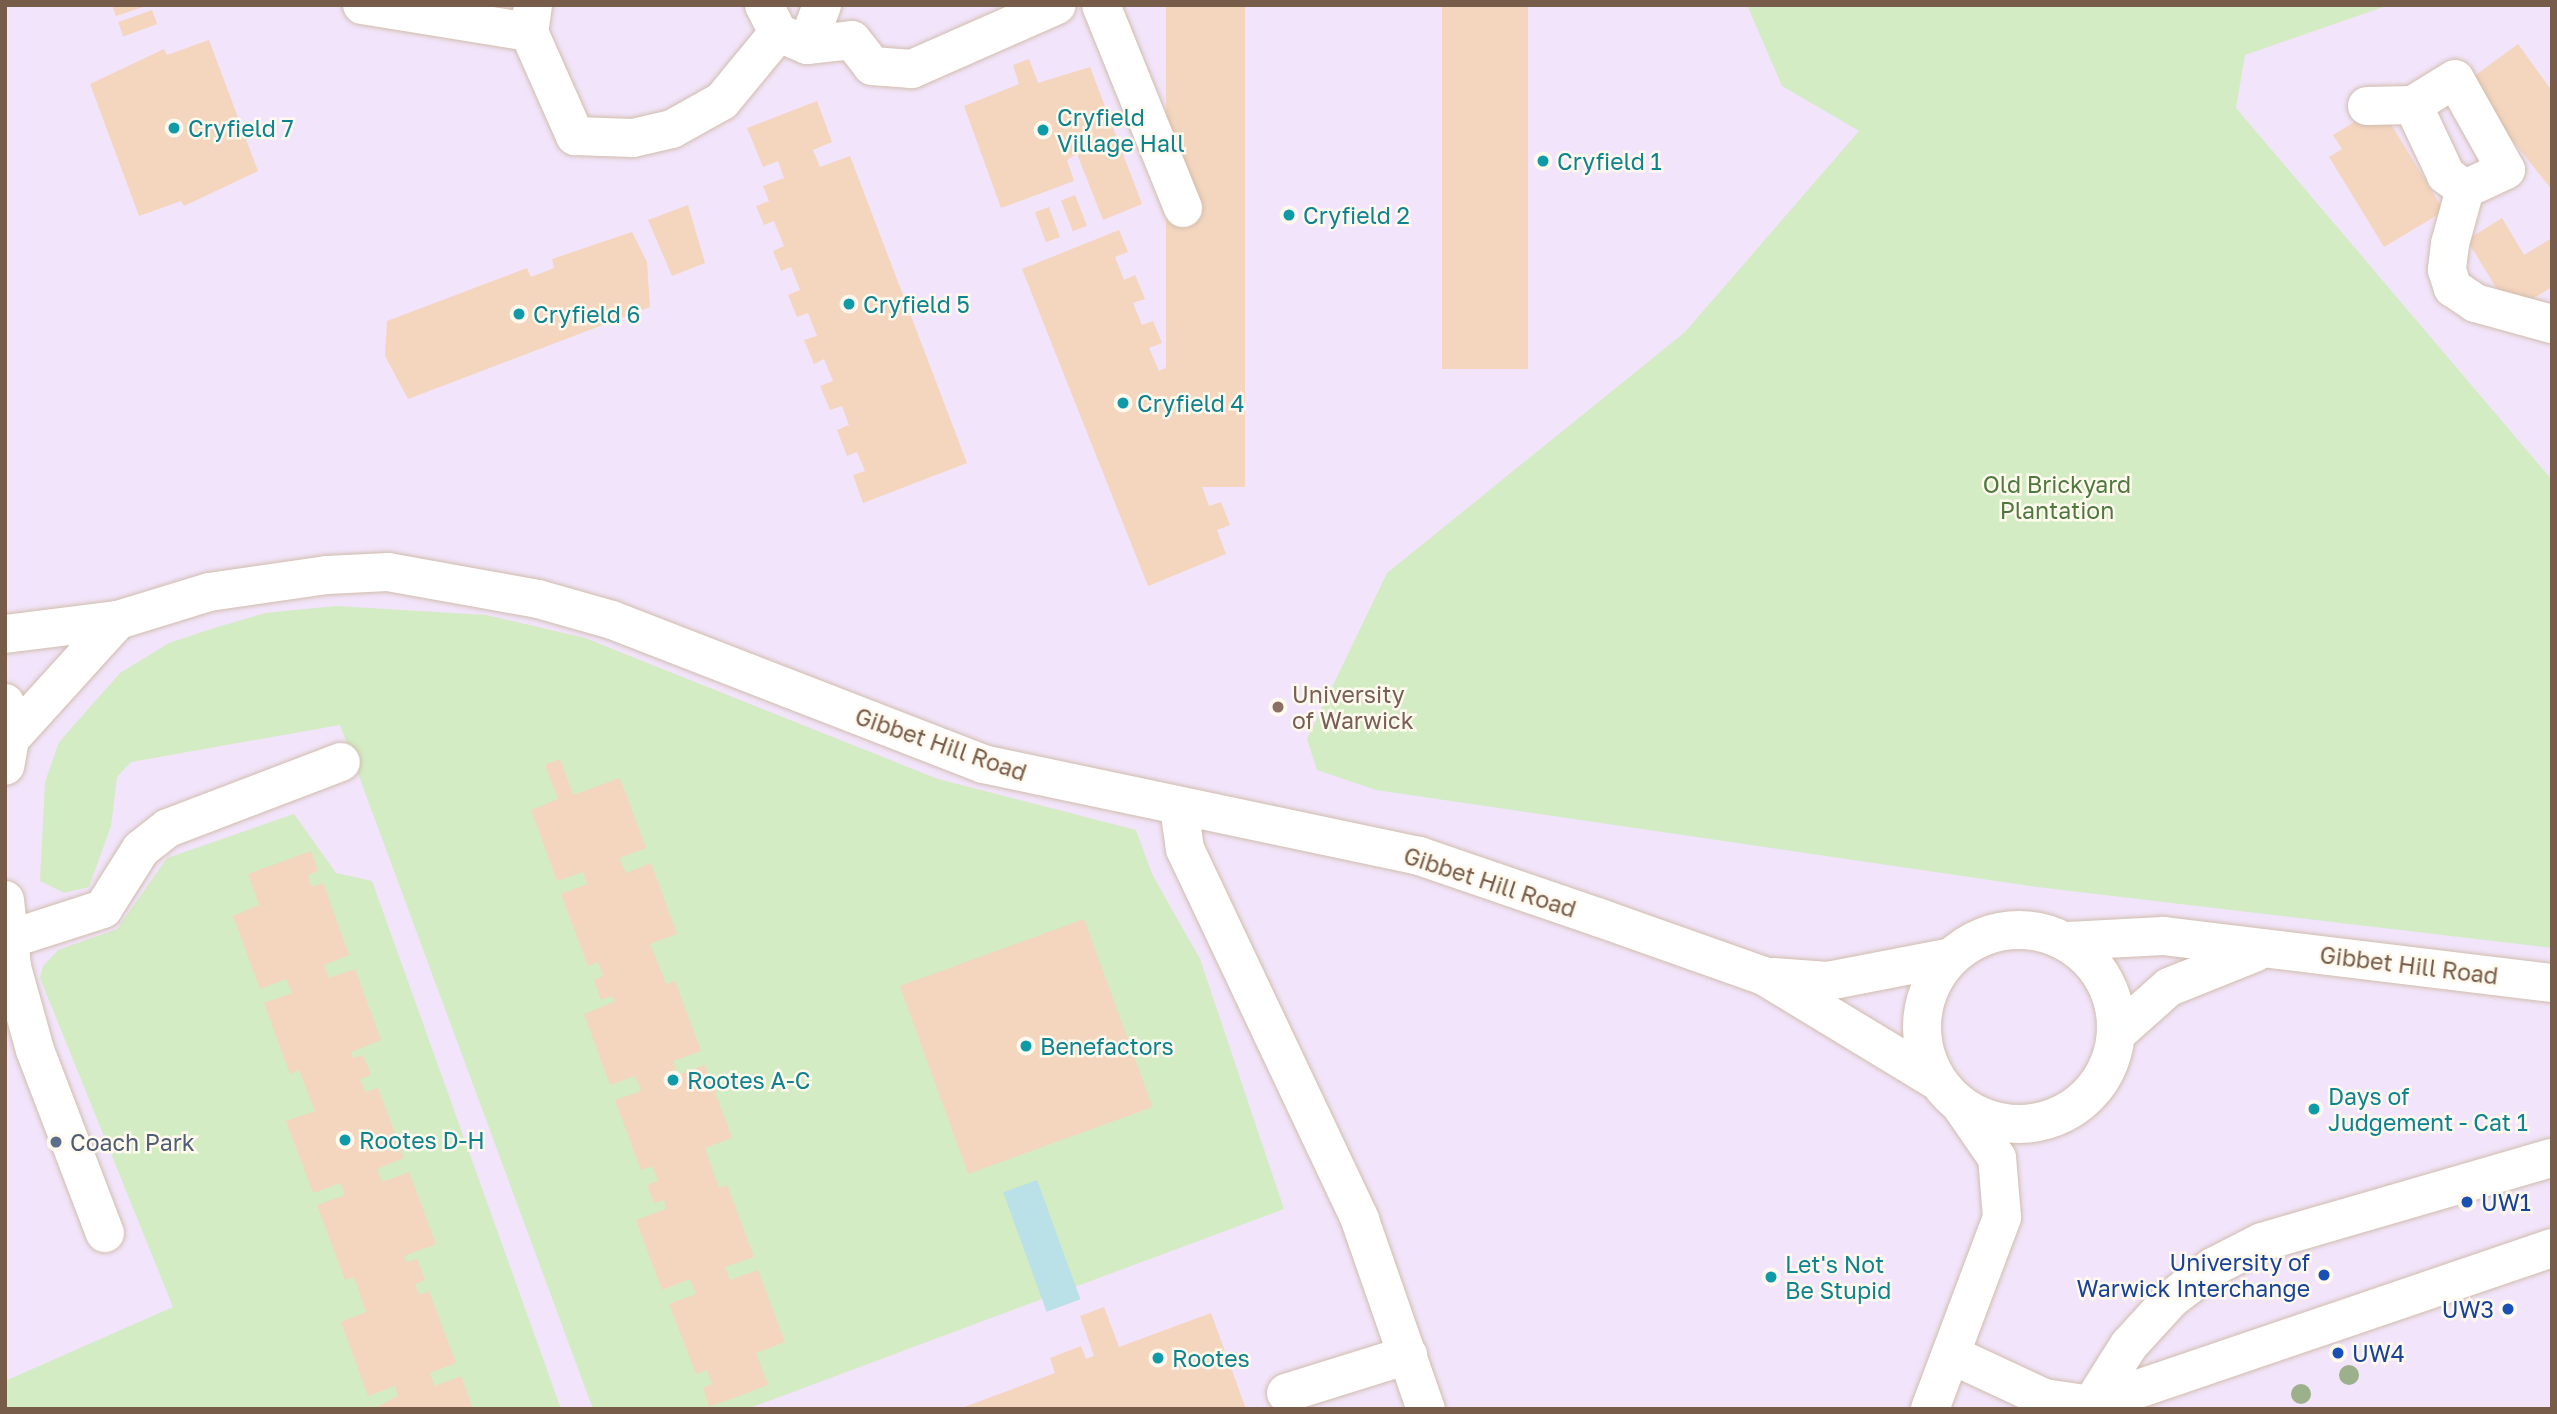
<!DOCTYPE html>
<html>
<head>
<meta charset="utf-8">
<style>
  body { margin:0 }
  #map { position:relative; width:2557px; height:1414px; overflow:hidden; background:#fdf5e7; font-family:"Golos Text",sans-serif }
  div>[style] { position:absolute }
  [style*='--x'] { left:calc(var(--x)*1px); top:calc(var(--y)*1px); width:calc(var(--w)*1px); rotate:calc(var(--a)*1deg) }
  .education>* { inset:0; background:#f2e4fa; transform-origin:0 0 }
  .green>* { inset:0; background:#d3ecc4 }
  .water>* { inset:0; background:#bae0e8; transform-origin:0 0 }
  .building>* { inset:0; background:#f4d5be; transform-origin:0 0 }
  .roads { filter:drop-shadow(0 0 2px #d0bdac) drop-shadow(0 0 2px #d0bdac) }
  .minor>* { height:38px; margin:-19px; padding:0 19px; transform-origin:19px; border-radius:19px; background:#fff }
  .minor>.ring { margin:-19px; padding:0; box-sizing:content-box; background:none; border:38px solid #fff; border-radius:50% }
  .trees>* { width:20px; height:20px; margin:-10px; border-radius:50%; background:#9cb18b }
  .dots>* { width:19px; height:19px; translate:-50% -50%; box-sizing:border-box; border:4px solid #fff9ee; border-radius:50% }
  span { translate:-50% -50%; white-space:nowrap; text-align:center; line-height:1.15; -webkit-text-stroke:5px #fff9ee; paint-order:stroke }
  .culture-label { font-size:23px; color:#0d838f }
  .left { translate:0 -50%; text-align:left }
  .park-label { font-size:23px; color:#4d793f }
  .education-label { font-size:23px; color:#785e54 }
  .street-label { font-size:23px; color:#785c4a }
  .service-label { font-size:23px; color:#4e5e75 }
  .transit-label { font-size:23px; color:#164399 }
  .right { translate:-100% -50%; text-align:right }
  .frame { position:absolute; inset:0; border:7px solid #785c4a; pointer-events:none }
</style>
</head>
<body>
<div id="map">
  <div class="education">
    <i style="left:5px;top:5px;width:2547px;height:1404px"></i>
  </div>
  <div class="green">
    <i style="clip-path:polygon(1747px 5px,2389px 5px,2245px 55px,2236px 108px,2552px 480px,2552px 948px,2037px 887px,1376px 790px,1317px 770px,1307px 739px,1387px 573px,1685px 332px,1859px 131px,1782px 86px)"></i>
    <i style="clip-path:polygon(336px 606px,486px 615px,585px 638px,938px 779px,1136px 830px,1152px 874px,1200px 959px,1284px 1209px,747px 1409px,593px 1409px,340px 725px,131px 762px,117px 777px,111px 826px,89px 887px,64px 893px,40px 881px,45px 782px,59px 742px,120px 673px,169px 643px,214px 628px,265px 613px)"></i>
    <i style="clip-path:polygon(294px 814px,336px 873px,372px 881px,561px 1409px,5px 1409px,5px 1381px,173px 1307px,40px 978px,43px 966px,58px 950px,117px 929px,167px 858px)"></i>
  </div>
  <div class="water">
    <i style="left:1037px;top:1180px;width:127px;height:36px;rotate:70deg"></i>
  </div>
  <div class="building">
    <i style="clip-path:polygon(112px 5px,146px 5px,146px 6px,116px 16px)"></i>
    <i style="left:1166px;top:5px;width:79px;height:482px"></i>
    <i style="left:1442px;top:5px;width:86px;height:364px"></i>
    <i style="left:152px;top:10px;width:15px;height:36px;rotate:70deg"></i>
    <i style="clip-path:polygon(209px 40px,258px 171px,184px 206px,181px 201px,139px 216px,90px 84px,164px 49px,167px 55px)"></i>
    <i style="clip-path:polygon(2518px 44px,2552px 91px,2552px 190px,2466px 82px)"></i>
    <i style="clip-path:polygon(1029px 59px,1038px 83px,1090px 67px,1142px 204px,1103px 220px,1077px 154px,1067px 160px,1074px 181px,1001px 208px,964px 106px,1019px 84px,1013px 65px)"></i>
    <i style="clip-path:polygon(817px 101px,832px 142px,813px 150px,820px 167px,850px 156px,967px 463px,863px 503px,853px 475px,865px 471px,857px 452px,847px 456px,837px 430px,849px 425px,842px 406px,830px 410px,820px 386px,833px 381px,824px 359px,814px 364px,804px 340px,817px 336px,808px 313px,797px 317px,788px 295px,800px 290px,791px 267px,781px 271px,773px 251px,784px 246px,774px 221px,764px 225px,756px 206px,769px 201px,763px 186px,784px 178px,778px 161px,763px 167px,747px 128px)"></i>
    <i style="clip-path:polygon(2374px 110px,2389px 121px,2444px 211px,2384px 247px,2329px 157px,2342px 149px,2333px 135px)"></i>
    <i style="left:1075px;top:195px;width:33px;height:15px;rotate:69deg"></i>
    <i style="clip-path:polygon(688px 205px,705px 263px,672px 276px,648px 220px)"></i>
    <i style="left:1049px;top:207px;width:32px;height:15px;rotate:70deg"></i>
    <i style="clip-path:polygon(2502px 218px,2524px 255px,2552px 238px,2552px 287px,2511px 312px,2467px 240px)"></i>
    <i style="clip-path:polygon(1119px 230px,1128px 252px,1115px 257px,1124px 280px,1135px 275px,1145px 299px,1133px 303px,1142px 325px,1153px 321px,1162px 343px,1149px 348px,1159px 371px,1170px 366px,1179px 389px,1167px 394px,1176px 416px,1187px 412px,1195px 434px,1183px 439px,1192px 462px,1204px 457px,1213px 480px,1201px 484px,1209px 506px,1221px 502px,1230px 525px,1217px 530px,1226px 554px,1148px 586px,1022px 269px)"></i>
    <i style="clip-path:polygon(632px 232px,647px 262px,650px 307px,408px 399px,385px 356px,387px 321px,527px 268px,531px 277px,554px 268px,552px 259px)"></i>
    <i style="clip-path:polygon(560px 759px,573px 795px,620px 778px,646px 848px,619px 858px,626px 873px,651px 863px,677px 934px,650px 944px,666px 984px,675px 981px,701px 1051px,673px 1061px,678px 1075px,705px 1065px,732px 1138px,705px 1148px,719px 1188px,727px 1185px,754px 1257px,725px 1267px,730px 1280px,758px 1270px,785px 1342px,756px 1353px,768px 1385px,709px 1407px,703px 1388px,712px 1384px,707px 1370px,696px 1374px,669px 1304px,696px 1294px,690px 1279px,662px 1290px,636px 1220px,666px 1209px,664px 1200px,654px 1203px,647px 1185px,658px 1181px,652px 1166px,641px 1170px,615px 1100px,641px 1091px,635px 1076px,610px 1085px,584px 1014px,614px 1002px,612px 996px,601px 1000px,594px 980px,603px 976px,598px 962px,588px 966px,561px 894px,587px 884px,583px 872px,557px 881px,531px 810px,558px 799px,545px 765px)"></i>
    <i style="clip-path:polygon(311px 851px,318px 871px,308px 875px,311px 887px,323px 883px,349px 955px,324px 965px,329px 978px,355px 969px,381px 1040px,351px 1052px,353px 1058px,363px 1055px,371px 1075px,360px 1079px,365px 1092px,378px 1088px,404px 1158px,377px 1169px,382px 1182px,409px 1172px,436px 1244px,404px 1256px,407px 1262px,417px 1259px,425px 1280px,415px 1284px,419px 1295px,429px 1291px,456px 1363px,430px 1373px,435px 1386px,461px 1376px,473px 1409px,373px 1409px,398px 1396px,395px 1386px,368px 1396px,341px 1322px,366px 1312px,354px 1277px,345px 1280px,317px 1205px,345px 1195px,340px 1183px,313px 1193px,286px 1121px,315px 1111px,299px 1070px,290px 1074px,264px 1003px,292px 993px,286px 979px,260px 989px,233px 916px,259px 905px,248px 874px)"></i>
    <i style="left:1084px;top:919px;width:200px;height:196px;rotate:70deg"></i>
    <i style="clip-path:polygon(1104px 1307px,1119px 1347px,1211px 1313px,1246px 1409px,959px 1409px,1055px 1373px,1050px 1358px,1081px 1346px,1086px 1359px,1094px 1356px,1080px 1316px)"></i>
  </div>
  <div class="roads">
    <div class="minor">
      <i style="--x:362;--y:5;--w:169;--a:9.2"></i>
      <i style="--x:533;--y:5;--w:27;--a:98"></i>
      <i style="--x:529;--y:32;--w:114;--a:66.1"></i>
      <i style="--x:575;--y:136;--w:58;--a:2"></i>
      <i style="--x:633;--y:138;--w:40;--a:-13"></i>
      <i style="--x:672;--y:129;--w:57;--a:-29.2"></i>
      <i style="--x:722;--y:101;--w:88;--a:-50.5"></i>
      <i style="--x:764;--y:5;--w:31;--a:63"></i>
      <i style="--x:778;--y:33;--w:31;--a:22"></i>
      <i style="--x:807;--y:45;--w:43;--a:-69.4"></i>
      <i style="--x:1101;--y:5;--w:219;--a:68"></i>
      <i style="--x:807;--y:45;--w:45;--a:-6.3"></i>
      <i style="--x:852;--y:40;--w:33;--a:52"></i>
      <i style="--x:872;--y:66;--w:40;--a:4.3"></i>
      <i style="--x:912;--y:69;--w:158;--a:-23.8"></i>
      <i style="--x:2455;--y:79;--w:104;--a:60.7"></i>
      <i style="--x:2506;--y:170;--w:45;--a:155.1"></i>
      <i style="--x:2465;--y:189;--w:24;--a:-144"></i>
      <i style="--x:2446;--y:175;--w:77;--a:-115.2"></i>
      <i style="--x:2413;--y:105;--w:49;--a:-31.8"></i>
      <i style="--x:2367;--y:106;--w:46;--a:-1.2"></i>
      <i style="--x:2465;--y:189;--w:57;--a:105.3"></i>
      <i style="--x:2450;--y:244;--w:26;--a:97"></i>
      <i style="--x:2447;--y:270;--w:19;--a:72"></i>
      <i style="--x:2453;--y:288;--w:27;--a:34"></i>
      <i style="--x:2475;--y:303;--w:80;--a:15.3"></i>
      <i style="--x:5;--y:634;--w:114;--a:-7.1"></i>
      <i style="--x:118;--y:620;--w:95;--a:-17.1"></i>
      <i style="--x:209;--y:592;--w:119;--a:-8.2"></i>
      <i style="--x:327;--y:575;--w:61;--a:-2.8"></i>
      <i style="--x:388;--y:572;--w:152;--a:10.2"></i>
      <i style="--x:538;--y:599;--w:77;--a:15.8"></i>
      <i style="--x:612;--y:620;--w:398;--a:21.2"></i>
      <i style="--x:983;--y:764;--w:446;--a:11.9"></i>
      <i style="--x:1419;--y:856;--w:191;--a:18.9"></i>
      <i style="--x:1600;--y:918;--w:174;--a:19.5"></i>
      <i style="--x:1764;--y:976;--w:201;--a:31.2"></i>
      <i style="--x:5;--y:703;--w:36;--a:82"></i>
      <i style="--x:10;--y:739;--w:27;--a:100"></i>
      <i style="--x:10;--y:739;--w:161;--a:-47.8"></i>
      <i style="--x:1179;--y:807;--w:42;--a:81.9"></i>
      <i style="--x:1185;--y:849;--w:410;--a:64.7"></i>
      <i style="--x:1360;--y:1220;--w:200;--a:70.8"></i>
      <i style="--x:5;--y:900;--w:67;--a:84"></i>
      <i style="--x:12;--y:967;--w:86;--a:74.5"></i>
      <i style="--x:35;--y:1050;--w:196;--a:69.1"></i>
      <i class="ring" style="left:1922px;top:930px;width:156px;height:156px"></i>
      <i style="--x:13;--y:938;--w:95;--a:-17.9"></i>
      <i style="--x:103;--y:909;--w:71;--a:-57.7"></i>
      <i style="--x:141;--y:849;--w:34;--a:-38"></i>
      <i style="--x:168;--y:828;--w:185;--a:-20.9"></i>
      <i style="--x:2068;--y:941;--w:95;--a:-3"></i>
      <i style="--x:2163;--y:936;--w:392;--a:6.9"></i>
      <i style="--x:1773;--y:977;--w:55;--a:4.2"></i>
      <i style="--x:1828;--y:981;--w:120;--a:-11"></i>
      <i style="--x:2116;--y:1034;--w:71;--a:-41.6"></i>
      <i style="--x:2169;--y:987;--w:92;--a:-21.8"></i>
      <i style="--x:1954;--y:1356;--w:99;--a:25"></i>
      <i style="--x:2044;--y:1398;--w:48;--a:8.5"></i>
      <i style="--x:2091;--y:1405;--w:487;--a:-18.8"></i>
      <i style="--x:1286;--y:1393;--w:128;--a:-17.3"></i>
      <i style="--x:2091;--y:1405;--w:71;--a:-57.7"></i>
      <i style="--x:2129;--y:1345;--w:62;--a:-47.6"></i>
      <i style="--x:2171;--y:1299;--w:53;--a:-37.3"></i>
      <i style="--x:2213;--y:1267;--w:55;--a:-27"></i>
      <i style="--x:2262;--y:1242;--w:302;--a:-16.2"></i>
      <i style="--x:1930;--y:1409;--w:205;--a:-69.4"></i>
      <i style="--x:2002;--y:1217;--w:59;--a:-94.8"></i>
      <i style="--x:1997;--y:1158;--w:62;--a:-124.5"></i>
    </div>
  </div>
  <div class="trees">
    <i style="left:2349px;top:1375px"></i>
    <i style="left:2301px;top:1394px"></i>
  </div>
  <div class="dots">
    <i style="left:174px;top:128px;background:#0f9aa8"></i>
    <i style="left:1043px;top:130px;background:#0f9aa8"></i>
    <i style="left:1543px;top:161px;background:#0f9aa8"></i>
    <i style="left:1289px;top:215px;background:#0f9aa8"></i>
    <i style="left:849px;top:304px;background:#0f9aa8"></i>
    <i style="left:519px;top:314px;background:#0f9aa8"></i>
    <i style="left:1123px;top:403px;background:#0f9aa8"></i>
    <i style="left:1278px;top:707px;background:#8d6e63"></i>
    <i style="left:1026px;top:1046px;background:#0f9aa8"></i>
    <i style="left:673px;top:1080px;background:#0f9aa8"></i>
    <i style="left:2314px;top:1109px;background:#0f9aa8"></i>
    <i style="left:345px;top:1140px;background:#0f9aa8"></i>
    <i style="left:56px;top:1142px;background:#5c6f8a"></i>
    <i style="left:2467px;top:1202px;background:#1a4fb4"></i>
    <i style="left:2324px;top:1275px;background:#1a4fb4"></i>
    <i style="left:1771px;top:1277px;background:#0f9aa8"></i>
    <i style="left:2508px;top:1309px;background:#1a4fb4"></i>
    <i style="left:2338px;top:1353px;background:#1a4fb4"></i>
    <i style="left:1158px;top:1358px;background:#0f9aa8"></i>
  </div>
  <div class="culture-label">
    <span class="left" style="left:1057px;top:130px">Cryfield<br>Village Hall</span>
    <span class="left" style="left:188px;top:128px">Cryfield 7</span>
    <span class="left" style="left:1557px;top:161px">Cryfield 1</span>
    <span class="left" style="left:1303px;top:215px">Cryfield 2</span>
    <span class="left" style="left:863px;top:304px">Cryfield 5</span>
    <span class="left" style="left:533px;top:314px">Cryfield 6</span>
    <span class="left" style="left:1137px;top:403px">Cryfield 4</span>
    <span class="left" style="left:1040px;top:1046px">Benefactors</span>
    <span class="left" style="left:687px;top:1080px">Rootes A-C</span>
    <span class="left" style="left:2328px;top:1109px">Days of<br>Judgement - Cat 1</span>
    <span class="left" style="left:359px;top:1140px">Rootes D-H</span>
    <span class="left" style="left:1785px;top:1277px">Let's Not<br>Be Stupid</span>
    <span class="left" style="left:1172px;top:1358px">Rootes</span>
  </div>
  <div class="park-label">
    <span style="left:2057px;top:497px">Old Brickyard<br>Plantation</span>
  </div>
  <div class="education-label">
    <span class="left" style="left:1292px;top:707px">University<br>of Warwick</span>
  </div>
  <div class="street-label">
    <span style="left:941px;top:744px;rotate:19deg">Gibbet Hill Road</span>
    <span style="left:1490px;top:882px;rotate:18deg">Gibbet Hill Road</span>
    <span style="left:2409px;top:965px;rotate:7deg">Gibbet Hill Road</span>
  </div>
  <div class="service-label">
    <span class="left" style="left:70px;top:1142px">Coach Park</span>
  </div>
  <div class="transit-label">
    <span class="left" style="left:2481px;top:1202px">UW1</span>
    <span class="right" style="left:2310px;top:1275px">University of<br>Warwick Interchange</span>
    <span class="right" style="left:2494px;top:1309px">UW3</span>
    <span class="left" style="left:2352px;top:1353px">UW4</span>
  </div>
  <div class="frame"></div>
</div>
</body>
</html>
